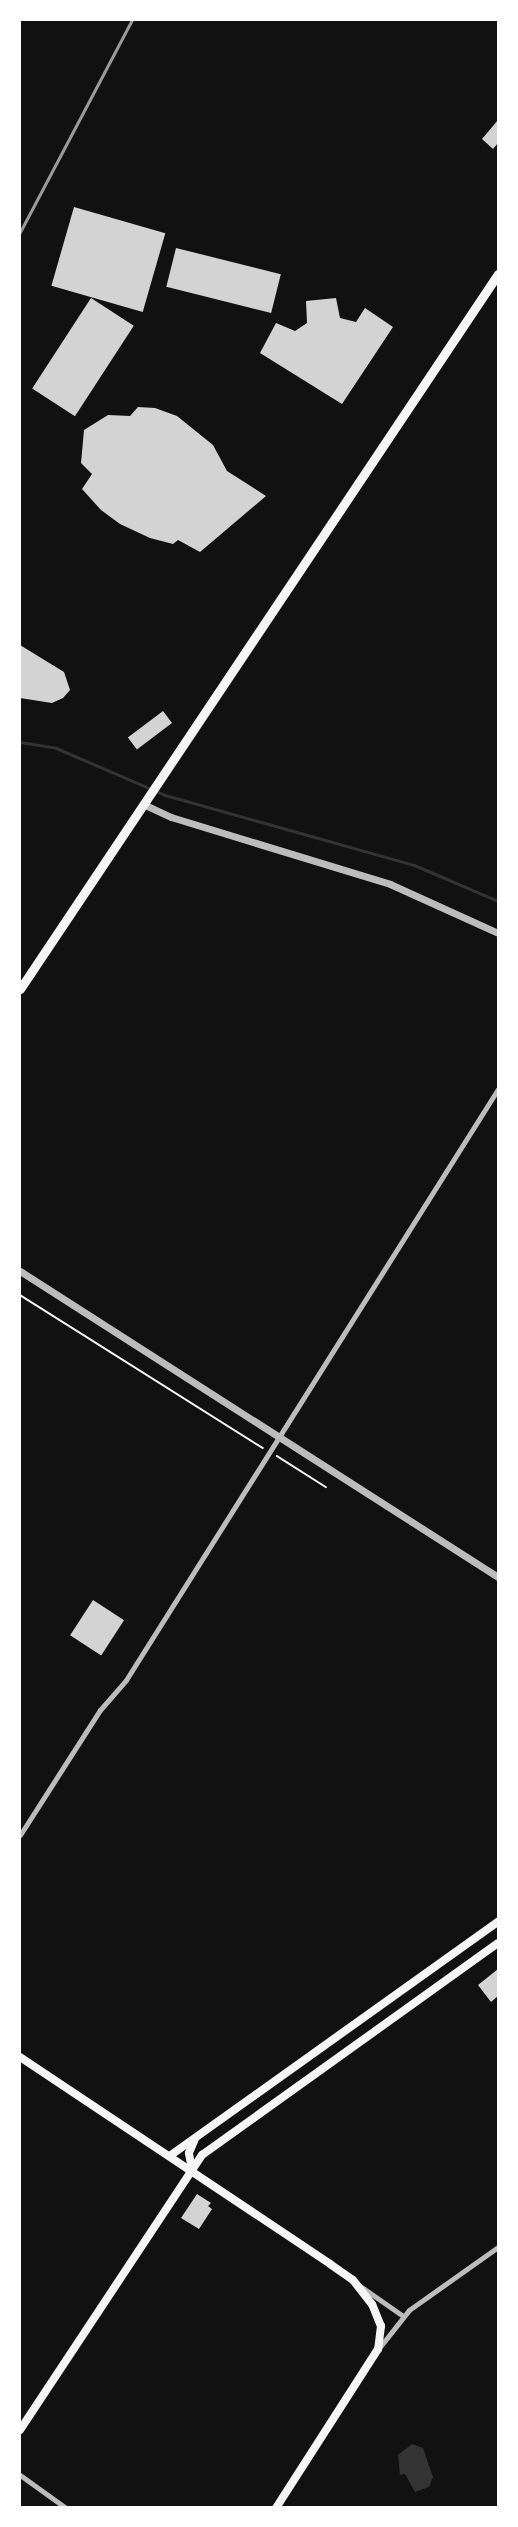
<!DOCTYPE html>
<html>
<head>
<meta charset="utf-8">
<style>
  body { margin:0 }
  #map { position:relative; width:518px; height:2527px; overflow:hidden; background:#111; font-family:"Source Serif 4",serif }
  div>[style] { position:absolute }
  [style*='--x'] { left:calc(var(--x)*1px); top:calc(var(--y)*1px); width:calc(var(--w)*1px); rotate:calc(var(--a)*1deg) }
  .water>* { inset:0; background:#333 }
  .stream>* { height:3px; margin:-1.5px; padding:0 1.5px; transform-origin:1.5px; border-radius:1.5px; background:#333 }
  .building>* { inset:0; background:#d3d3d3; transform-origin:0 0 }
  .path>* { height:1.5px; margin:-0.75px; padding:0 0.75px; transform-origin:0.75px; border-radius:0.75px; background:#f5f5f5 }
  .minor>* { height:5px; margin:-2.5px; padding:0 2.5px; transform-origin:2.5px; border-radius:2.5px; background:#bcbcbc }
  .tertiary>* { height:7px; margin:-3.5px; padding:0 3.5px; transform-origin:3.5px; border-radius:3.5px; background:#bcbcbc }
  .secondary>* { height:8px; margin:-4px; padding:0 4px; transform-origin:4px; border-radius:4px; background:#f5f5f5 }
  .primary>* { height:9px; margin:-4.5px; padding:0 4.5px; transform-origin:4.5px; border-radius:4.5px; background:#f5f5f5 }
  .rail>* { height:3px; margin:-1.5px; padding:0 1.5px; transform-origin:1.5px; border-radius:1.5px; background:#9a9a9a }
  span { translate:-50% -50%; white-space:nowrap; text-align:center; line-height:1.15; -webkit-text-stroke:6px #fff; paint-order:stroke }
  .frame { position:absolute; inset:0; border:21px solid #fff; pointer-events:none }
</style>
</head>
<body>
<div id="map">
  <div class="water">
    <i style="clip-path:polygon(412px 2444px,423px 2448px,433px 2477px,429px 2487px,415px 2492px,405px 2474px,400px 2475px,398px 2455px)"></i>
  </div>
  <div class="stream">
    <i style="--x:20;--y:742;--w:36;--a:9"></i>
    <i style="--x:56;--y:748;--w:119;--a:23.3"></i>
    <i style="--x:165;--y:795;--w:259;--a:15.7"></i>
    <i style="--x:414;--y:865;--w:91;--a:23.2"></i>
  </div>
  <div class="building">
    <i style="clip-path:polygon(498px 120px,498px 143px,493px 149px,482px 139px)"></i>
    <i style="left:74px;top:207px;width:95px;height:82px;rotate:16deg"></i>
    <i style="left:176px;top:248px;width:108px;height:40px;rotate:14deg"></i>
    <i style="left:91px;top:298px;width:51px;height:108px;rotate:33deg"></i>
    <i style="clip-path:polygon(336px 298px,340px 318px,356px 322px,365px 308px,393px 327px,342px 404px,260px 353px,276px 323px,295px 331px,307px 323px,306px 301px)"></i>
    <i style="clip-path:polygon(138px 407px,155px 408px,177px 416px,213px 445px,227px 471px,266px 496px,200px 552px,178px 540px,173px 544px,150px 538px,120px 524px,101px 510px,82px 489px,92px 474px,81px 463px,84px 430px,108px 415px,130px 416px)"></i>
    <i style="clip-path:polygon(20px 645px,64px 672px,70px 690px,63px 698px,52px 703px,20px 698px)"></i>
    <i style="left:163px;top:711px;width:15px;height:44px;rotate:53deg"></i>
    <i style="left:93px;top:1600px;width:37px;height:42px;rotate:33deg"></i>
    <i style="clip-path:polygon(498px 1969px,498px 1996px,491px 2002px,478px 1985px)"></i>
    <i style="clip-path:polygon(197px 2194px,211px 2203px,208px 2206px,212px 2209px,199px 2229px,181px 2218px)"></i>
  </div>
  <div class="path">
    <i style="--x:20;--y:1295;--w:287;--a:32.2"></i>
    <i style="--x:277;--y:1456;--w:58;--a:32.3"></i>
  </div>
  <div class="minor">
    <i style="--x:20;--y:1835;--w:148;--a:-57.4"></i>
    <i style="--x:100;--y:1710;--w:40;--a:-49"></i>
    <i style="--x:126;--y:1680;--w:698;--a:-57.81"></i>
    <i style="--x:360;--y:2286;--w:52;--a:34.9"></i>
    <i style="--x:379;--y:2348;--w:48;--a:-51.7"></i>
    <i style="--x:409;--y:2310;--w:109;--a:-35.3"></i>
    <i style="--x:20;--y:2475;--w:57;--a:35.7"></i>
  </div>
  <div class="tertiary">
    <i style="--x:143;--y:804;--w:31;--a:25"></i>
    <i style="--x:171;--y:817;--w:229;--a:17"></i>
    <i style="--x:390;--y:884;--w:119;--a:24.4"></i>
    <i style="--x:20;--y:1271;--w:568;--a:32.63"></i>
  </div>
  <div class="secondary">
    <i style="--x:20;--y:2057;--w:373;--a:33.7"></i>
    <i style="--x:330;--y:2264;--w:28;--a:35"></i>
    <i style="--x:353;--y:2280;--w:31;--a:52"></i>
    <i style="--x:372;--y:2304;--w:24;--a:68"></i>
    <i style="--x:381;--y:2326;--w:23;--a:97"></i>
    <i style="--x:378;--y:2349;--w:189;--a:122.7"></i>
    <i style="--x:171;--y:2155;--w:402;--a:-35.5"></i>
    <i style="--x:192;--y:2169;--w:16;--a:-101"></i>
    <i style="--x:189;--y:2153;--w:15;--a:-67"></i>
    <i style="--x:20;--y:2430;--w:330;--a:-56.5"></i>
    <i style="--x:202;--y:2155;--w:364;--a:-35.6"></i>
  </div>
  <div class="primary">
    <i style="--x:20;--y:989;--w:860;--a:-56.24"></i>
  </div>
  <div class="rail">
    <i style="--x:20;--y:232;--w:240;--a:-62.2"></i>
  </div>
  <div class="frame"></div>
</div>
</body>
</html>
